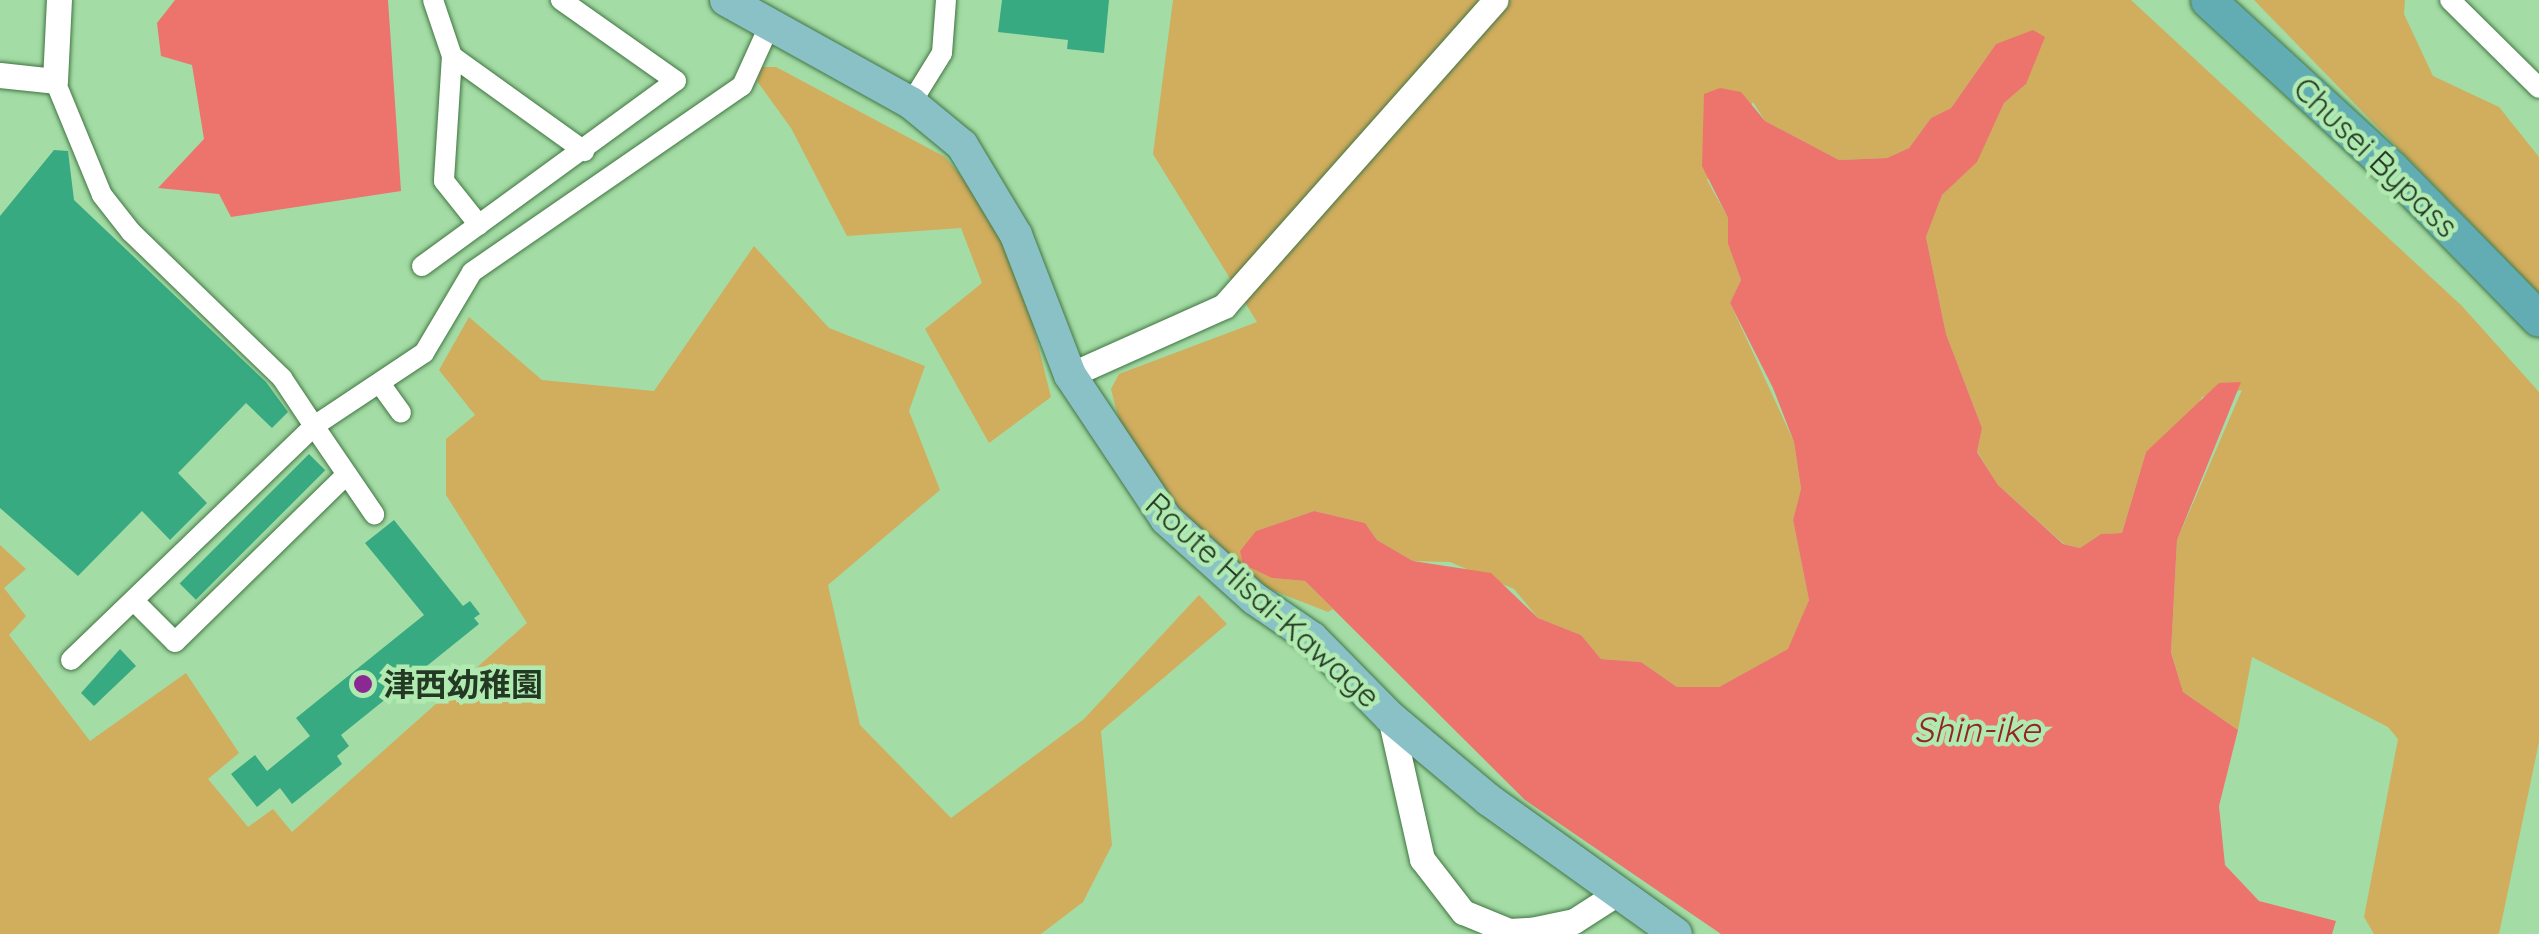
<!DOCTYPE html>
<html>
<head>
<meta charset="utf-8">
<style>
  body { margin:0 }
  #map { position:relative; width:2539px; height:934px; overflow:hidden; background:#a4dca5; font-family:Quicksand,"Noto Sans JP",sans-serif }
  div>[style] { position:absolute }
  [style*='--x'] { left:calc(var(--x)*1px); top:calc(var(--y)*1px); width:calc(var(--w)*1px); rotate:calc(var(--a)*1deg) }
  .green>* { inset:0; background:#d1ad5e }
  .water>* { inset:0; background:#ed746d }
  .building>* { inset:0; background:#37aa81; transform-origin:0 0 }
  .roads { filter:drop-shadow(0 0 2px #417543) drop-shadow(0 0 2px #417543) }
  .minor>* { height:20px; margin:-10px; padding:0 10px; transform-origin:10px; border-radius:10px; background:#fff }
  .tertiary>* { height:25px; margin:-12.5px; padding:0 12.5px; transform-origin:12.5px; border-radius:12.5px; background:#fff }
  .primary>* { height:32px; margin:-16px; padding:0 16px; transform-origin:16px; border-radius:16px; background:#89c1c6 }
  .trunk>* { height:35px; margin:-17.5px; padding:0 17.5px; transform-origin:17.5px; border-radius:17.5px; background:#62acb3 }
  .dots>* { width:28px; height:28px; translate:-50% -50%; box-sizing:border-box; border:5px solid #b1eab1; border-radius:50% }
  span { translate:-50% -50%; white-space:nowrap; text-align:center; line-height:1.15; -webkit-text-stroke:9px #b1eab1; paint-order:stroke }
  .street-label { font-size:32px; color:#233923 }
  .poi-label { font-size:32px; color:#233923; font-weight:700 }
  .left { translate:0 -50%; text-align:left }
  .water-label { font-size:35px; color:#922526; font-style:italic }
</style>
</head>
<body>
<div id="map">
  <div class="green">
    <i style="clip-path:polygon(1173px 0,2131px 0,2462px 306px,2539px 392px,2539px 742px,2499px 934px,2374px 934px,2364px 917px,2398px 739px,2388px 727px,2252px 657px,2238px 730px,2183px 692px,2171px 651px,2177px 540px,2242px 390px,2202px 397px,2193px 414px,2146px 452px,2122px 533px,2101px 534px,2080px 548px,2064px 544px,1998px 485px,1977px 451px,1982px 428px,1946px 334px,1926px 237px,1942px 195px,1977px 161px,2004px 103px,2026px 84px,2009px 41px,1996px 44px,1951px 108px,1931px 118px,1909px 148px,1887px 158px,1839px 160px,1765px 121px,1753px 102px,1707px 180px,1728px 218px,1728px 244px,1741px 280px,1730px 303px,1794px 442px,1801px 490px,1793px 520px,1809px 600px,1789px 649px,1719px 687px,1677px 687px,1641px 662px,1601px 659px,1581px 635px,1538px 618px,1514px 589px,1450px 562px,1413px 561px,1377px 540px,1365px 523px,1314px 511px,1256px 531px,1272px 578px,1305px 581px,1333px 609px,1328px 612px,1264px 587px,1187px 528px,1121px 428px,1111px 389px,1119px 374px,1257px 322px,1153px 154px)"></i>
    <i style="clip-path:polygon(2254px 0,2405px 0,2404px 14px,2433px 76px,2499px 107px,2539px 157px,2539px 293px)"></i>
    <i style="clip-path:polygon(762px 67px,776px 67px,945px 157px,990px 210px,1027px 301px,1051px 397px,989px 443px,925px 329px,982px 283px,961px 228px,847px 236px,791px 128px,757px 81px)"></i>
    <i style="clip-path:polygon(754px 246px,829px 328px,925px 366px,909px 411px,940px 490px,828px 585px,860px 725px,951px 818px,1084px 719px,1199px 595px,1227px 624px,1101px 731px,1112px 845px,1083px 902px,1041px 934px,0 934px,0 545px,26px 569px,4px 588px,26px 616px,9px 635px,90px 741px,186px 673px,239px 753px,208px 779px,248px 827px,273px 809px,292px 832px,527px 623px,446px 495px,446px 439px,475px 415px,439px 370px,469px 317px,542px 380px,654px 391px)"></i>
  </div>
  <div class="water">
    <i style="clip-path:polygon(175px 0,388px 0,401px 191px,231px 217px,219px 194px,158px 188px,204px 139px,192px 65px,161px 56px,157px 23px)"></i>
    <i style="clip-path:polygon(2033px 30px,2045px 37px,2026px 84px,2004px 103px,1977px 162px,1942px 195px,1926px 237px,1946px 334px,1982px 428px,1977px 452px,1998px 485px,2063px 544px,2080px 548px,2101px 534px,2122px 533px,2146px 452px,2219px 383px,2241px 382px,2177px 540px,2171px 652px,2183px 692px,2238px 730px,2219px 806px,2225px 865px,2259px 901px,2336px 921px,2332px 934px,1721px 934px,1525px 800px,1305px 581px,1272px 578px,1243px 564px,1240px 551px,1256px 531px,1314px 511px,1365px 523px,1377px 540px,1413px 561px,1491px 573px,1538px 618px,1581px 635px,1601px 659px,1641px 662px,1677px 687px,1719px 687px,1788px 649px,1809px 600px,1793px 520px,1801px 489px,1794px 442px,1773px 388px,1730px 303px,1741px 280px,1728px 244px,1728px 218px,1702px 166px,1704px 94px,1720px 88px,1741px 92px,1765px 121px,1839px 160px,1887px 158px,1909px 148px,1931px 118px,1951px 108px,1996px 44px)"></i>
  </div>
  <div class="building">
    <i style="clip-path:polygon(1002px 0,1109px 0,1104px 53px,1067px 49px,1068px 40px,998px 32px)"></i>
    <i style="clip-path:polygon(54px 150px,68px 151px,74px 200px,266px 382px,288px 412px,272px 428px,246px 403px,178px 473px,207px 503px,170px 540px,142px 511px,78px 576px,0 508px,0 216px)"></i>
    <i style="left:309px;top:454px;width:23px;height:183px;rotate:45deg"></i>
    <i style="clip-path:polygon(394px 520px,463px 606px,470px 601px,480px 614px,474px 618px,479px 624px,341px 735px,349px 746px,337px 756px,342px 764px,292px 804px,280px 788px,257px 807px,231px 774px,255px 755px,267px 771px,310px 736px,296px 718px,424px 615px,365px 543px)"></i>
    <i style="clip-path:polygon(120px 649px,136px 666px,94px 706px,81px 693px)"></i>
  </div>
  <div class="roads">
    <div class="minor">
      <i style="--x:433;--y:0;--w:59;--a:71.3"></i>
      <i style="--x:452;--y:56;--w:125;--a:93.7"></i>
      <i style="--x:444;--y:181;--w:56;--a:51.5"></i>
      <i style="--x:2450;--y:0;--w:125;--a:44.7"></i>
      <i style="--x:452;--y:56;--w:163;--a:35.7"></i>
      <i style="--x:55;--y:81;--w:123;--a:67.6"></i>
      <i style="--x:102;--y:195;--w:47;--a:51.9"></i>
      <i style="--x:131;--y:232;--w:210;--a:44"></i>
      <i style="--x:282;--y:378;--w:58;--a:56.3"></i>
      <i style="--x:314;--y:426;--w:132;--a:-33.6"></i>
      <i style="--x:424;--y:353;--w:94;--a:-59.3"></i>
      <i style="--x:472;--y:272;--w:328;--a:-34.6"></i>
      <i style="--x:742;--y:86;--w:70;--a:-65.6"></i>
      <i style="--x:911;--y:103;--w:59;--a:-58.2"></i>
      <i style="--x:942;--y:53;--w:53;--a:-85.7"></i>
      <i style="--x:422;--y:266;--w:314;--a:-36.1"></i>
      <i style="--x:676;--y:81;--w:141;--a:-144.8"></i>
      <i style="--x:381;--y:385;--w:34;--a:54"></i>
      <i style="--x:134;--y:601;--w:58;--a:45"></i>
      <i style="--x:175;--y:642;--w:240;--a:-44.3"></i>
      <i style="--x:71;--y:660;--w:337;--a:-43.9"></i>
      <i style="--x:314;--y:426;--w:107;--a:55.7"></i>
    </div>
    <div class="tertiary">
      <i style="--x:0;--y:75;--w:55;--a:6.2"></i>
      <i style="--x:55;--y:81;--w:81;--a:-87.2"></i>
      <i style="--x:1070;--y:375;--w:169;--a:-24.1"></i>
      <i style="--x:1224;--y:306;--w:409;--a:-48.4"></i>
      <i style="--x:1390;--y:717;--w:146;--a:77.3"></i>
      <i style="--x:1422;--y:859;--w:67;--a:52.3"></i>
      <i style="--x:1463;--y:912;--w:50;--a:22.4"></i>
      <i style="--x:1509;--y:931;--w:22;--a:-3"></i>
      <i style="--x:1531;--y:930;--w:44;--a:-11.8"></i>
      <i style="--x:1574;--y:921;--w:50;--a:-32.7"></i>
    </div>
    <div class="primary">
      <i style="--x:726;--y:0;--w:212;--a:29.1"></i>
      <i style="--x:911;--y:103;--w:66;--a:39.5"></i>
      <i style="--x:962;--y:145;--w:105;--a:59"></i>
      <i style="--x:1016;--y:235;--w:150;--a:68.9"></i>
      <i style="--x:1070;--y:375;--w:173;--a:56.3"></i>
      <i style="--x:1166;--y:519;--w:120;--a:42"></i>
      <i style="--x:1255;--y:599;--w:69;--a:34.4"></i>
      <i style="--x:1312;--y:638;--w:111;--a:45.4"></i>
      <i style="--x:1390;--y:717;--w:129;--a:40"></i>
      <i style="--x:1489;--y:800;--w:230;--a:35.6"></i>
    </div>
    <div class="trunk">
      <i style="--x:2208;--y:0;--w:248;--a:42.6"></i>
      <i style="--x:2391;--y:168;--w:211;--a:45.6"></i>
    </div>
  </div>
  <div class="dots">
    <i style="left:363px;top:684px;background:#8a2992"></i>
  </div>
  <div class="street-label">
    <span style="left:2376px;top:157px;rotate:44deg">Chusei Bypass</span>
    <span style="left:1263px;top:600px;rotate:42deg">Route Hisai-Kawage</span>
  </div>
  <div class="poi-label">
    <span class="left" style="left:383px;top:684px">津西幼稚園</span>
  </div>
  <div class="water-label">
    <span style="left:1977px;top:729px">Shin-ike</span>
  </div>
</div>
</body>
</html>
